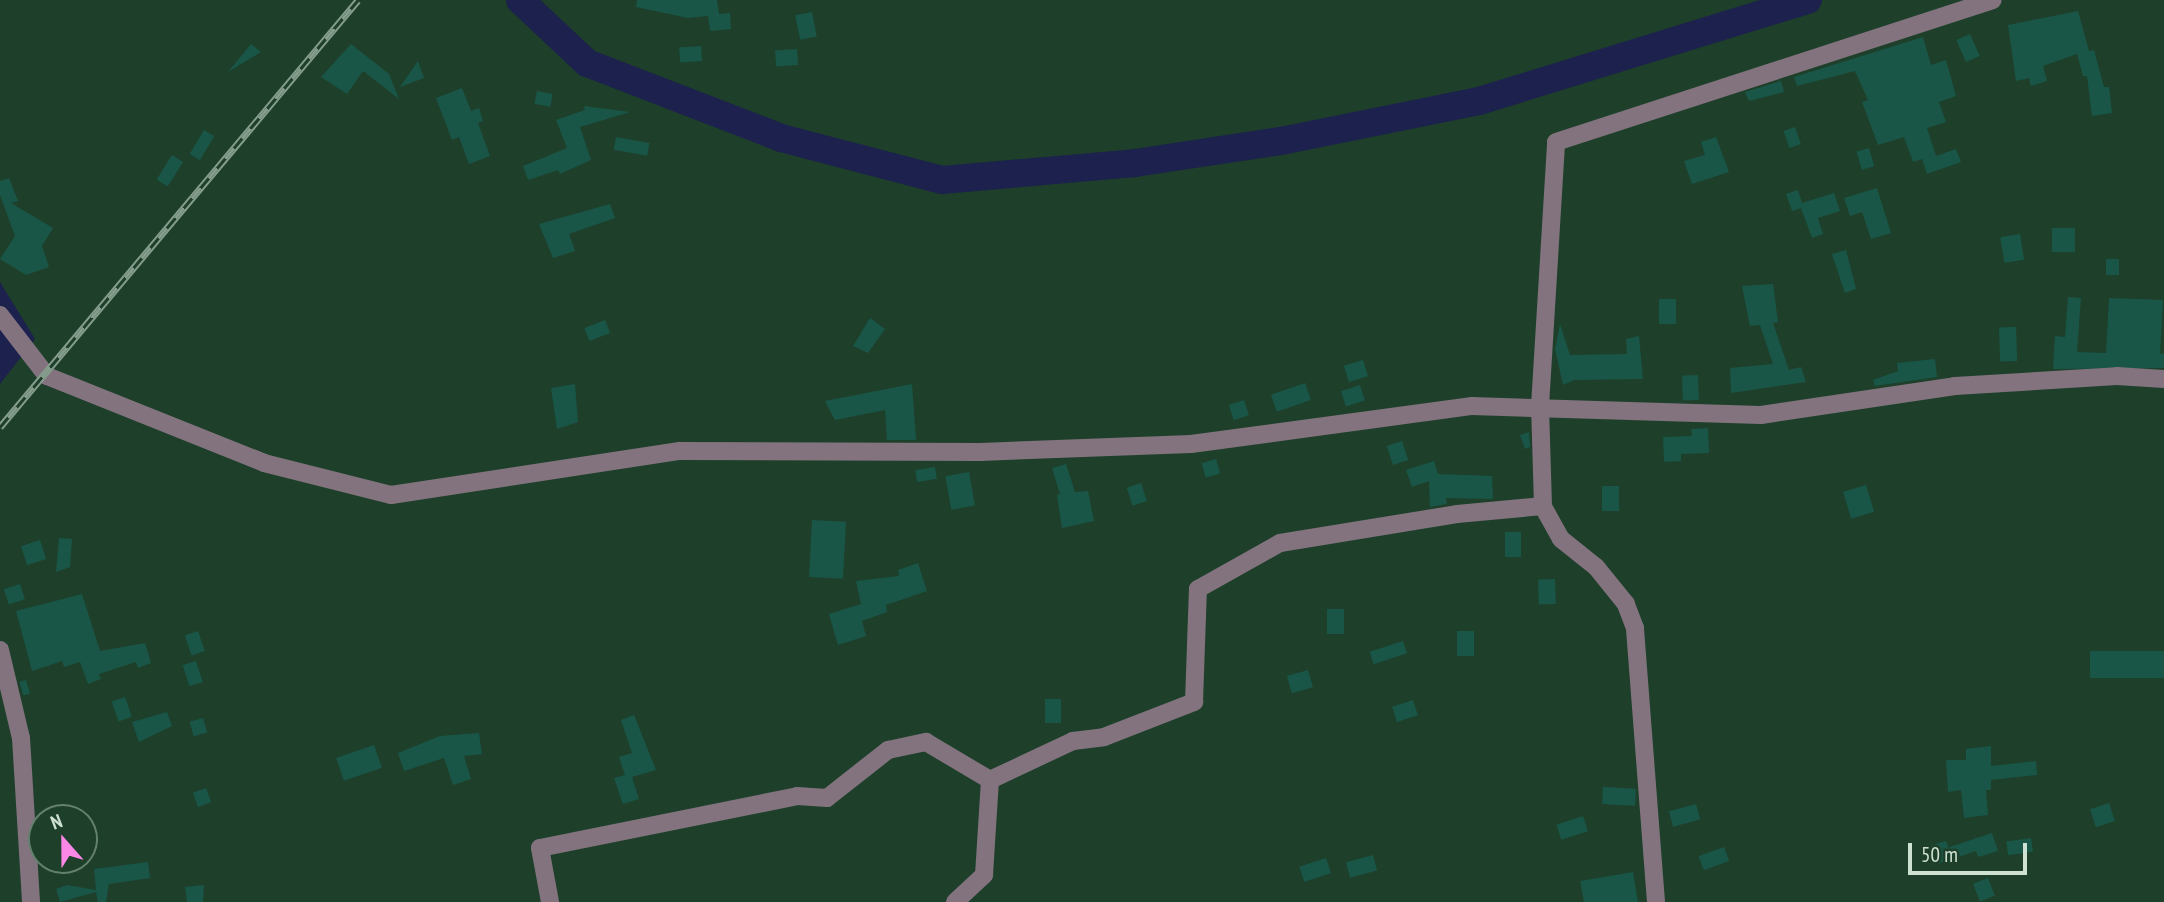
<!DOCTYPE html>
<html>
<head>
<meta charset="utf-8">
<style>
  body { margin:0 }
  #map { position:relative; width:2164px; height:902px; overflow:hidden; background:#1e3f2a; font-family:"PT Sans Narrow",sans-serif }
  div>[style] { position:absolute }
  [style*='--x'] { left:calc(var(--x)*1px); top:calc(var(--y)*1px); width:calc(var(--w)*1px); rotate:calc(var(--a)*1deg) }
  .water>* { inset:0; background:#1c214e }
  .river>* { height:28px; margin:-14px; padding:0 14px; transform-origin:14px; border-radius:14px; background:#1c214e }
  .building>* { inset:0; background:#195648; transform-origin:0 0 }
  .minor>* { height:18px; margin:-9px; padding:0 9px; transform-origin:9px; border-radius:9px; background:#82737e }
  .rail>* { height:7px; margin-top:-3.5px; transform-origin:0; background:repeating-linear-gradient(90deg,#1e3f2a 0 13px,#849d8c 0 26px); box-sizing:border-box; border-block:2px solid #849d8c }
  span { translate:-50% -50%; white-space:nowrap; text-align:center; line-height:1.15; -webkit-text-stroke:7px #1e3f2a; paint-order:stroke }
  .north { position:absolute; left:28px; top:804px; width:70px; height:70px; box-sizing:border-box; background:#1e3f2a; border:2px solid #64806e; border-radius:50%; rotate:339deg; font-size:19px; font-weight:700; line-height:28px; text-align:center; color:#cee1d3 }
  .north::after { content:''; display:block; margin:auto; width:24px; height:32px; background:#fb87e6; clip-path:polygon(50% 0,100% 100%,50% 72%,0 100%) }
  .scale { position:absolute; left:1908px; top:843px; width:119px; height:32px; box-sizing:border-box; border:4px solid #cee1d3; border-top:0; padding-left:9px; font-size:21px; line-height:24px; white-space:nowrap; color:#cee1d3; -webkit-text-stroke:5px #1e3f2a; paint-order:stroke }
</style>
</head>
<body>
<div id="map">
  <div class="water">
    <i style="clip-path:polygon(0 282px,35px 339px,0 384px)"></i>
  </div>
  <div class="river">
    <i style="--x:520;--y:0;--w:92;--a:43.2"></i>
    <i style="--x:587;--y:63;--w:208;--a:21.1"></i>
    <i style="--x:781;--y:138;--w:166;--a:14.6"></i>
    <i style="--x:942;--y:180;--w:194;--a:-5"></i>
    <i style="--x:1135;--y:163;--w:148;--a:-8.6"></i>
    <i style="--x:1281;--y:141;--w:202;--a:-11.4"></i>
    <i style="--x:1479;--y:101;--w:344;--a:-17.1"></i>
  </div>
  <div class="building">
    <i style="clip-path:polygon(637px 0,717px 0,719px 14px,730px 13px,731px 29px,710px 31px,708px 16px,688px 18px,636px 7px)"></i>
    <i style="clip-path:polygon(2078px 11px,2089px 51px,2094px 50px,2104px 87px,2109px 87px,2112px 113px,2092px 116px,2087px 76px,2083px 76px,2077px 54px,2043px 66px,2047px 81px,2031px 86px,2029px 78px,2016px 81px,2008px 25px)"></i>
    <i style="left:812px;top:12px;width:25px;height:17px;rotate:79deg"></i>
    <i style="left:1970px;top:34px;width:24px;height:15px;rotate:66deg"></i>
    <i style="clip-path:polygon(1923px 37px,1931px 65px,1946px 60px,1956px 96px,1939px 102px,1946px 122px,1927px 128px,1936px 156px,1956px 149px,1961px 162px,1927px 174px,1922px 159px,1913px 162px,1904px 137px,1878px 145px,1862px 102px,1868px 100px,1855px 71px,1797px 86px,1794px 77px)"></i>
    <i style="clip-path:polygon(251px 44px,261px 52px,228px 72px)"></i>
    <i style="clip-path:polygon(351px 44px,389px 74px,399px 99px,363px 71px,347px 94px,321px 77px)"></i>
    <i style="left:701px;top:46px;width:15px;height:22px;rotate:86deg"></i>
    <i style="left:797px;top:49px;width:16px;height:22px;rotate:86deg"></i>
    <i style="clip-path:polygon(418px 61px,424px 78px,400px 87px)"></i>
    <i style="clip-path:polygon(1781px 81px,1784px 92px,1749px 101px,1745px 92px)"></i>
    <i style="clip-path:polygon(462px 88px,471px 111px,479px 108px,483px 121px,478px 123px,490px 156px,469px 164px,459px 137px,452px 140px,436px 98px)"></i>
    <i style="left:537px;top:91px;width:16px;height:13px;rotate:11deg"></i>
    <i style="clip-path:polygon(584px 106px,630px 112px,580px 127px,591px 160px,560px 174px,558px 170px,528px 180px,523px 166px,567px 148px,556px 120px,585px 110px)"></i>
    <i style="left:1795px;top:127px;width:18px;height:12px;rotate:71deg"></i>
    <i style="left:204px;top:130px;width:12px;height:28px;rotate:31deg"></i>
    <i style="left:616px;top:137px;width:34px;height:13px;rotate:10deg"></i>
    <i style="clip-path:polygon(1716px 137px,1729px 172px,1692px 184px,1684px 161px,1705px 155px,1701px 142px)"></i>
    <i style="left:1869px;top:148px;width:19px;height:13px;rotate:74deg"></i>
    <i style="left:172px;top:155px;width:13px;height:29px;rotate:32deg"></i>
    <i style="clip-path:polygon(9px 178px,18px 201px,11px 203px,53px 228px,42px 246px,49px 267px,26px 275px,0 259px,15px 236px,0 195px,0 181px)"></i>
    <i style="clip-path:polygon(1877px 188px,1891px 233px,1871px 239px,1862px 212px,1850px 216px,1844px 198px)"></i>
    <i style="clip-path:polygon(1798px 190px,1802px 203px,1834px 193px,1840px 211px,1818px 218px,1823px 234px,1812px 238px,1801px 208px,1792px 211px,1786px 194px)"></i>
    <i style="clip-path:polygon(610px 204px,615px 218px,569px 234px,575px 251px,553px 258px,539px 224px)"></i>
    <i style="left:2052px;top:228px;width:23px;height:24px"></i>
    <i style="left:2020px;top:234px;width:26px;height:20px;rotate:81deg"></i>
    <i style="clip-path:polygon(1846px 250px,1856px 289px,1845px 293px,1832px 254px)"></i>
    <i style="left:2106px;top:259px;width:13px;height:16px"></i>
    <i style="clip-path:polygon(1773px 284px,1778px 322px,1773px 323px,1789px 370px,1801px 367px,1806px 382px,1731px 393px,1730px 368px,1773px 364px,1760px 325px,1750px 326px,1742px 286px)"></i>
    <i style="clip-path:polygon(2068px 297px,2081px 298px,2077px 352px,2106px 353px,2109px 298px,2163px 300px,2160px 354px,2164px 353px,2164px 368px,2053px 369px,2055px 336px,2065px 337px)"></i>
    <i style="left:1659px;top:299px;width:17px;height:25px"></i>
    <i style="clip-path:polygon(870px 318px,885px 329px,868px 353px,853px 346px)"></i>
    <i style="left:605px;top:320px;width:14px;height:22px;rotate:69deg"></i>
    <i style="clip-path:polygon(1560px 324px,1570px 355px,1627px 354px,1626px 339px,1639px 336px,1643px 379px,1574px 380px,1563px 385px,1555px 349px)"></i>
    <i style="left:2016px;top:327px;width:34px;height:17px;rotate:88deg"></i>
    <i style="clip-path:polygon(1935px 359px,1937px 377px,1875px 386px,1873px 380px,1898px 371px,1897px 363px)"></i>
    <i style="left:1363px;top:360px;width:17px;height:20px;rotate:73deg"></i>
    <i style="left:1698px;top:375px;width:25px;height:16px;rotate:88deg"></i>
    <i style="left:1305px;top:383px;width:18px;height:36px;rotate:71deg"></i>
    <i style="clip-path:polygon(575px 384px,578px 422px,557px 429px,551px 388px)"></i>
    <i style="clip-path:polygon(912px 384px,916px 440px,887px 440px,885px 410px,835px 420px,825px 401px)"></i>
    <i style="left:1360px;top:385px;width:16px;height:20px;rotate:72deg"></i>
    <i style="left:1244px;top:400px;width:16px;height:16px;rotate:72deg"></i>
    <i style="clip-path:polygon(1708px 428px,1709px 453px,1681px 454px,1681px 461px,1664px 462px,1663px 437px,1692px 436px,1691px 429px)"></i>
    <i style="clip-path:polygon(1529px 432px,1530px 447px,1525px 449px,1520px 435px)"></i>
    <i style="left:1402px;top:441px;width:20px;height:16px;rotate:72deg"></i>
    <i style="left:1216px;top:459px;width:15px;height:15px;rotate:74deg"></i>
    <i style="clip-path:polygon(1434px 461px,1438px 474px,1492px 476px,1493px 499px,1446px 498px,1447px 504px,1430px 507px,1429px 481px,1412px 487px,1406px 470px)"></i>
    <i style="clip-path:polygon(1066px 464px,1075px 492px,1088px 491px,1094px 521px,1062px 528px,1057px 495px,1060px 494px,1052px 468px)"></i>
    <i style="left:935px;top:467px;width:12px;height:20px;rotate:81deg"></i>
    <i style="left:969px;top:472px;width:34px;height:24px;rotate:80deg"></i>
    <i style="left:1141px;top:483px;width:19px;height:15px;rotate:72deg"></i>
    <i style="left:1866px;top:485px;width:28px;height:24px;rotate:73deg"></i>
    <i style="left:1619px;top:486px;width:25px;height:17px;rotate:90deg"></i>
    <i style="left:812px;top:520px;width:34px;height:57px;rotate:3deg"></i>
    <i style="left:1505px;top:532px;width:16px;height:25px"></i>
    <i style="clip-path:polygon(59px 538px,72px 539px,70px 567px,56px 572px)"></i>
    <i style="left:40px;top:540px;width:20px;height:20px;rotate:72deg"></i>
    <i style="clip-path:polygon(918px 563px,927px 591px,886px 605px,887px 612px,862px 621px,866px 636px,838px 645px,829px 614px,861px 604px,856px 581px,899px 576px,898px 570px)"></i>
    <i style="left:1555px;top:579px;width:25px;height:17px;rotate:88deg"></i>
    <i style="left:20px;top:584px;width:16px;height:17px;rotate:72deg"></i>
    <i style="clip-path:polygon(82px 594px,100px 651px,145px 643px,151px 663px,138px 668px,136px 662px,99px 674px,101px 679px,88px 684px,80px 662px,64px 667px,62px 661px,32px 671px,16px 611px)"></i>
    <i style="left:1327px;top:609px;width:17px;height:25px"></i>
    <i style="left:198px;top:631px;width:21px;height:14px;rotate:71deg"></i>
    <i style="left:1457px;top:631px;width:17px;height:25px"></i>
    <i style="left:1403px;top:641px;width:13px;height:35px;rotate:72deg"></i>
    <i style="left:2164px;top:651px;width:27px;height:74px;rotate:90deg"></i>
    <i style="left:196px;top:661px;width:22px;height:14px;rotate:72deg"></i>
    <i style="left:1308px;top:670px;width:18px;height:22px;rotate:74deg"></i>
    <i style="left:26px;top:680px;width:14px;height:7px;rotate:73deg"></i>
    <i style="left:125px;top:697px;width:21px;height:14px;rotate:71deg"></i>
    <i style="left:1045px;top:699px;width:16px;height:24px"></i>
    <i style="left:1413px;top:700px;width:16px;height:22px;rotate:72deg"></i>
    <i style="clip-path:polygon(167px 712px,172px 726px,139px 742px,132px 722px)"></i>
    <i style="clip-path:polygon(634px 715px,656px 770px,632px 777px,639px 799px,623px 804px,614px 778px,625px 775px,619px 757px,632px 753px,621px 720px)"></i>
    <i style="left:203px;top:718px;width:15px;height:14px;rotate:74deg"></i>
    <i style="clip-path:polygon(479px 733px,482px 754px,464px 756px,471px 779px,453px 785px,444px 758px,404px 771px,398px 753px,440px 736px)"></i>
    <i style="left:374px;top:745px;width:24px;height:40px;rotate:71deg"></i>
    <i style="clip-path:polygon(1991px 746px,1991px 766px,2036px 761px,2037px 775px,1991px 780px,1991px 790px,1986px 790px,1988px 815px,1964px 818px,1961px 790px,1948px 792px,1946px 760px,1966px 760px,1966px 749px)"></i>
    <i style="left:1603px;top:787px;width:33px;height:17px;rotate:3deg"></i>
    <i style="left:206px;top:788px;width:15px;height:14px;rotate:70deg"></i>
    <i style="left:2109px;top:803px;width:19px;height:20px;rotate:72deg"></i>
    <i style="left:1696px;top:804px;width:16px;height:28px;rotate:75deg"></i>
    <i style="left:1583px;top:816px;width:16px;height:28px;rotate:72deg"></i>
    <i style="clip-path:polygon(1992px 833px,1998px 851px,1978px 857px,1976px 851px,1934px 865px,1928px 846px,1946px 841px,1950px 852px,1950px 847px)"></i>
    <i style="left:2031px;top:838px;width:14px;height:25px;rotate:82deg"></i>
    <i style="left:1724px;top:847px;width:15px;height:27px;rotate:70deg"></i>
    <i style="left:1373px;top:855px;width:16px;height:28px;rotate:75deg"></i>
    <i style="left:1326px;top:858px;width:16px;height:28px;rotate:72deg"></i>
    <i style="clip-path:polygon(148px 862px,150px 878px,109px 884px,106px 902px,98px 902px,96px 892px,60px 902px,56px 889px,67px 885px,96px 890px,94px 869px)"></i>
    <i style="clip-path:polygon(1633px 872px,1638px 902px,1584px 902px,1580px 881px)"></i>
    <i style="left:1988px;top:878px;width:19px;height:16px;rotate:69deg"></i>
    <i style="clip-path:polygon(204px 885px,203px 902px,187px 902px,185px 887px)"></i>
  </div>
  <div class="minor">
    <i style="--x:0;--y:315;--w:77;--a:52.4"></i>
    <i style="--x:47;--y:376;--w:234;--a:21.8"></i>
    <i style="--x:264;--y:463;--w:131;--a:14.1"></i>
    <i style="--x:391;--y:495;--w:292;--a:-8.7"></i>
    <i style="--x:680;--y:451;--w:300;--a:0.2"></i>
    <i style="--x:980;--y:452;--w:211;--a:-2.2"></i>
    <i style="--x:1191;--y:444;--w:284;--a:-7.7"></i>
    <i style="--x:1472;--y:406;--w:289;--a:1.8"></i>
    <i style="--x:1761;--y:415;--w:196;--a:-8.5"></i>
    <i style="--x:1955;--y:386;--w:162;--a:-3.5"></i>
    <i style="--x:2117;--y:376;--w:47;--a:3.7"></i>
    <i style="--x:0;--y:650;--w:90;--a:76.6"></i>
    <i style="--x:21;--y:738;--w:164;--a:86.5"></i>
    <i style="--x:550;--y:902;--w:55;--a:-100.5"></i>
    <i style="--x:540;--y:848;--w:262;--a:-11.4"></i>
    <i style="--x:797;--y:796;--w:30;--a:4"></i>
    <i style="--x:827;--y:798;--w:78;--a:-38.2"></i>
    <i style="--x:888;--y:750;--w:39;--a:-12"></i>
    <i style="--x:926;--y:742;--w:74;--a:30.7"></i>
    <i style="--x:990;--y:780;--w:92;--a:-25.2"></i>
    <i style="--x:1073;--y:741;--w:31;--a:-7"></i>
    <i style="--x:1104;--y:737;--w:97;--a:-21.3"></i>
    <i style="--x:1194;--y:702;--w:113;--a:-88"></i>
    <i style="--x:1198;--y:589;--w:94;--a:-29.3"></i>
    <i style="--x:1280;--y:543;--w:179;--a:-9.3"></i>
    <i style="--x:1457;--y:514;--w:86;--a:-5.3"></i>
    <i style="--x:955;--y:902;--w:40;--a:-43"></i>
    <i style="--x:984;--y:875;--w:95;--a:-86.4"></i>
    <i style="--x:1656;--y:902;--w:275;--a:-94.4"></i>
    <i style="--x:1635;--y:628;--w:26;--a:-111"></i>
    <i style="--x:1626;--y:604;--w:48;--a:-129"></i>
    <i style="--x:1596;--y:567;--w:45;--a:-141.3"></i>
    <i style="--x:1561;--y:539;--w:38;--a:-119"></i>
    <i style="--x:1543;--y:506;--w:100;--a:-91.7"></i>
    <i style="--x:1540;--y:406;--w:264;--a:-86.5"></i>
    <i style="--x:1556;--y:142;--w:459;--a:-18"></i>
  </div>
  <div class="rail">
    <i style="--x:0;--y:427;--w:557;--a:-50.02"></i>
  </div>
  <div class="north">N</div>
  <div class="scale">50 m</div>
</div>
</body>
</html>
